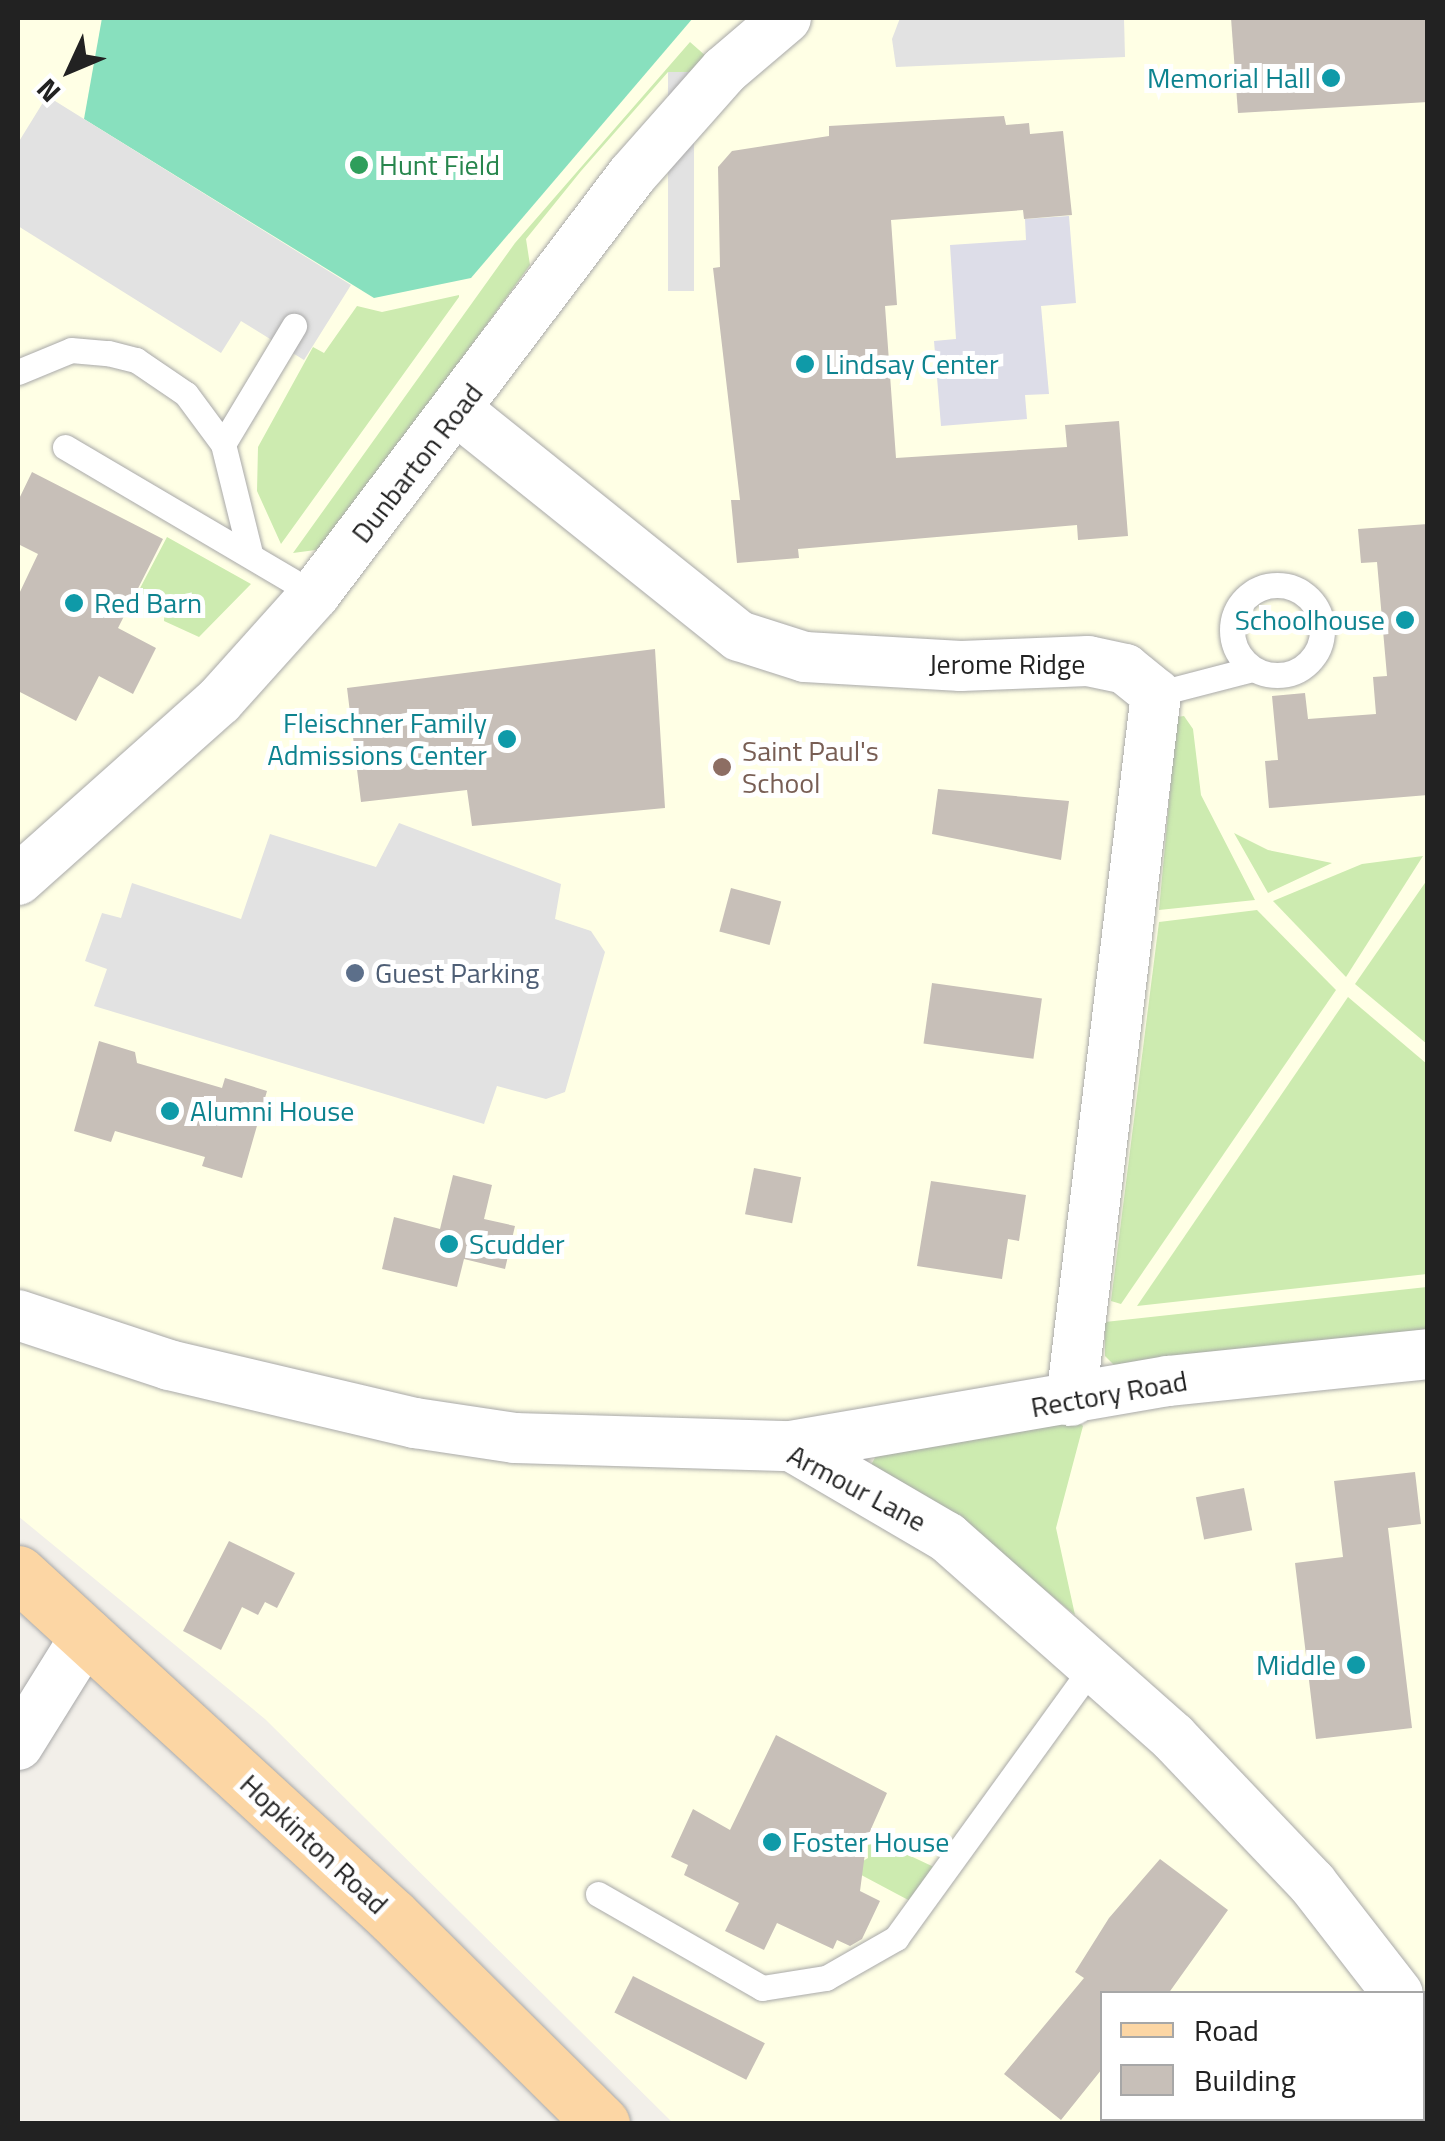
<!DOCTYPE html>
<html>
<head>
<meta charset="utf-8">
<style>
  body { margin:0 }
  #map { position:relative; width:1445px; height:2141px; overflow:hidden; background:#f2efe9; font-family:"Titillium Web",sans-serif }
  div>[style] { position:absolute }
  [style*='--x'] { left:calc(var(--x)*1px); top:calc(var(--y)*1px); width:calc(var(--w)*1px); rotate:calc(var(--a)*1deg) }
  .education>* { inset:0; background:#ffffe5 }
  .grass>* { inset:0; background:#cdebb0 }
  .pitch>* { inset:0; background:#88e0be }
  .parking>* { inset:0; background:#e2e2e2; transform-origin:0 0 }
  .plaza>* { inset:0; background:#dddde8 }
  .building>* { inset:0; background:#c7bfb8; transform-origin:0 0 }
  .roads { filter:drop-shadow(0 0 2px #a9a9a9) drop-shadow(0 0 2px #a9a9a9) }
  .lane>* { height:25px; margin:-12.5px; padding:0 12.5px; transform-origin:12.5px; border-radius:12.5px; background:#fff }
  .lane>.ring { margin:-12.5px; padding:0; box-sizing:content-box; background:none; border:25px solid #fff; border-radius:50% }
  .street>* { height:50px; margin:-25px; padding:0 25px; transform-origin:25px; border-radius:25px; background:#fff }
  .primary>* { height:55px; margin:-27.5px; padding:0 27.5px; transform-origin:27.5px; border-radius:27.5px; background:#fcd6a4 }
  .dots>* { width:28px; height:28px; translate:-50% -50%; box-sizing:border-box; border:5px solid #fff; border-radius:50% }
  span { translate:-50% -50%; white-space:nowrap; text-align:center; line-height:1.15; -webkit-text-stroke:10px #fff; paint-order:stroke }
  .culture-label { font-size:28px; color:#0d838f }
  .right { translate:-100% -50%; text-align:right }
  .left { translate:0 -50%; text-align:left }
  .leisure-label { font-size:28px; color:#27864d }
  .street-label { font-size:28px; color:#222 }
  .education-label { font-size:28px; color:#785e54 }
  .service-label { font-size:28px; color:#4e5e75 }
  .frame { position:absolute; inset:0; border:20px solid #222; pointer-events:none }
  .legend { position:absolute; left:1100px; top:1991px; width:325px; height:130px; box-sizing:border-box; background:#fff; border:2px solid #a7a7a7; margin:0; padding:12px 18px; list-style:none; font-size:30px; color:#222 }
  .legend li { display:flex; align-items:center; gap:20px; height:50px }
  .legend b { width:50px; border:2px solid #a7a7a7 }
  .north { position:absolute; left:20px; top:20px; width:100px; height:100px; -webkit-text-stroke:8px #fff; paint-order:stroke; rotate:226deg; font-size:28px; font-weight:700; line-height:40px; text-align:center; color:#222 }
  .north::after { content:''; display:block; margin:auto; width:35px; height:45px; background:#222; clip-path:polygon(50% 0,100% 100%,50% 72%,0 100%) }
</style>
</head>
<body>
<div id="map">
  <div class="education">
    <i style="clip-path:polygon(evenodd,18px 18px,1427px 18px,1427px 2123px,673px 2123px,265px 1719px,18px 1516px,18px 18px,1102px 1994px,1422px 1994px,1422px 2118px,1102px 2118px,1102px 1994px)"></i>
  </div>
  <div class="grass">
    <i style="clip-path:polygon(690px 42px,707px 57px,694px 72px,668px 72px,581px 171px,526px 239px,530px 265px,323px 549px,293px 553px,515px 243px)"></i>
    <i style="clip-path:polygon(459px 295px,459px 297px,281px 544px,257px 491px,258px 447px,313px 347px,324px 353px,357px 306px,382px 312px)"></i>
    <i style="clip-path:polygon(167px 537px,251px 584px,199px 637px,164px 621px,165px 604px,138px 592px)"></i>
    <i style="clip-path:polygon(1184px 716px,1193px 729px,1201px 795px,1255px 900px,1159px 910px,1177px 717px)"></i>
    <i style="clip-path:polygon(1234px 833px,1268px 850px,1332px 863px,1268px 893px)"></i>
    <i style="clip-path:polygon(1423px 856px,1346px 977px,1273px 901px,1362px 864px)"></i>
    <i style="clip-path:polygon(1427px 880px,1427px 1044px,1355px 984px)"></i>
    <i style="clip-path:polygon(1257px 910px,1336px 990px,1121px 1304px,1111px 1301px,1159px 922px)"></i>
    <i style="clip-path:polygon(1348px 997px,1427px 1064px,1427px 1274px,1137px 1306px)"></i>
    <i style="clip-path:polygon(1427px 1287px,1427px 1336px,1115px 1366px,1105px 1356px,1105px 1322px)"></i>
    <i style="clip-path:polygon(1075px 1418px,1083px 1426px,1056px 1528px,1075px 1615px,980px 1537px,871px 1465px,882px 1445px)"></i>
    <i style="clip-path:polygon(868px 1836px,936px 1868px,912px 1902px,850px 1869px,868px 1858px)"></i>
  </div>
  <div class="pitch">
    <i style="clip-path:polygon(102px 18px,693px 18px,471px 278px,374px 298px,84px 119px)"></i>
  </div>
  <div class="parking">
    <i style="clip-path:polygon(900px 18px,1124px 18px,1125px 57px,896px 67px,892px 39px)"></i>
    <i style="left:668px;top:72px;width:26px;height:219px"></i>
    <i style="clip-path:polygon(47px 96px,351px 285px,304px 360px,241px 321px,221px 353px,18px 226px,18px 143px)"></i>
    <i style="clip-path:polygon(399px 823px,561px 884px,555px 919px,591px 931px,605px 952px,565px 1092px,546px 1099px,497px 1086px,484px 1124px,94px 1006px,107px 969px,85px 961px,102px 913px,121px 918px,132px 883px,241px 919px,270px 834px,376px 867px)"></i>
  </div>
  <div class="plaza">
    <i style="clip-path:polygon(1069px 216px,1076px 303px,1041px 306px,1049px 394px,1025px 395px,1027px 419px,941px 426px,934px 341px,956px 339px,950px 245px,1026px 240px,1025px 219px)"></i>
  </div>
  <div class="building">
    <i style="clip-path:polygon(1231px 18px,1428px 18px,1428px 102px,1238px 113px)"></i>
    <i style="clip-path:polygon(1004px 116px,1006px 125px,1029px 123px,1030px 134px,1063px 131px,1072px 215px,1024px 219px,1023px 210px,891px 220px,897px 305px,885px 306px,896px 458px,1067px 447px,1065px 425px,1119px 421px,1128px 536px,1078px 540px,1077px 525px,798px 549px,799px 558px,737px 563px,731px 500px,740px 500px,713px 268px,720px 267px,718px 167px,732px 151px,829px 136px,829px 126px)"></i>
    <i style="clip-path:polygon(32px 472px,163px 539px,118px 628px,156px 648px,133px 694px,99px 676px,76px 721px,18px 691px,18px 596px,38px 554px,18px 544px,18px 501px)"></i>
    <i style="clip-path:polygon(1428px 524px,1428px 795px,1269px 808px,1265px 761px,1278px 760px,1272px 696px,1305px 693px,1308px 719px,1376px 714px,1373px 677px,1387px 676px,1377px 562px,1361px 563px,1358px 529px)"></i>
    <i style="clip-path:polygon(655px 649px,665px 808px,472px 826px,467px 790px,361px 802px,347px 688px)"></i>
    <i style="clip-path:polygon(938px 789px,1069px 801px,1061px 860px,932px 834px)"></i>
    <i style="left:731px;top:888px;width:52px;height:45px;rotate:15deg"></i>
    <i style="left:932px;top:983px;width:111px;height:61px;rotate:8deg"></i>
    <i style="clip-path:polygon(99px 1041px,135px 1052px,137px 1063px,222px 1088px,225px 1078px,267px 1091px,242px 1178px,202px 1166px,205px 1157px,115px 1131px,111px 1142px,74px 1131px)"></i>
    <i style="left:754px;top:1168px;width:48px;height:47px;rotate:11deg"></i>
    <i style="clip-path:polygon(453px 1175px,492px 1185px,484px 1219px,515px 1226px,505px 1269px,464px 1259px,457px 1287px,382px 1269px,394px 1217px,440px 1229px)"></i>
    <i style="clip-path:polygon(931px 1181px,1026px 1195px,1019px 1241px,1008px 1239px,1002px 1279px,917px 1266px)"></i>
    <i style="clip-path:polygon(1415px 1472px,1421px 1524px,1388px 1528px,1412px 1728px,1316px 1739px,1295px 1563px,1343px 1557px,1334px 1481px)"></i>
    <i style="left:1244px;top:1488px;width:43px;height:49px;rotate:79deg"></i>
    <i style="clip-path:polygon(229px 1541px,295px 1573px,277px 1608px,265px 1602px,258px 1615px,242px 1607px,221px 1650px,183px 1631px)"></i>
    <i style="clip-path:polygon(776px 1735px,887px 1793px,867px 1838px,860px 1891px,880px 1901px,862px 1939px,850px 1946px,837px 1940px,833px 1949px,777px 1923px,764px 1950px,725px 1931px,739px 1903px,684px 1875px,688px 1865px,671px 1857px,693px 1809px,730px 1830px)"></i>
    <i style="clip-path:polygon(1160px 1859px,1228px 1910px,1168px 1994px,1102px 1994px,1102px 2069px,1061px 2120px,1004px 2074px,1084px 1978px,1075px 1972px,1109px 1918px)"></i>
    <i style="left:633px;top:1976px;width:148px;height:41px;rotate:27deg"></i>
  </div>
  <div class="roads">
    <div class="lane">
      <i style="--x:18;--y:372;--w:57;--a:-22.5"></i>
      <i style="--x:71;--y:350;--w:37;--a:5"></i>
      <i style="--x:108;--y:353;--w:29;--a:14"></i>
      <i style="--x:136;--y:360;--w:60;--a:34.2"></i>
      <i style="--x:186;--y:394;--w:62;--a:53.5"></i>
      <i style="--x:223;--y:444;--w:112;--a:76.1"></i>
      <i style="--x:223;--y:444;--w:138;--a:-59"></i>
      <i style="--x:65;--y:447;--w:290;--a:30.5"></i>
      <i class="ring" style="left:1232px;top:585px;width:65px;height:65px"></i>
      <i style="--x:1156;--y:694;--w:99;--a:-14.6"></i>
      <i style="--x:598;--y:1894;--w:189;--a:29.8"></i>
      <i style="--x:762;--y:1988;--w:65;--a:-8.9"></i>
      <i style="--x:826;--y:1978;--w:81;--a:-29.7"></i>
      <i style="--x:896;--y:1938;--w:336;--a:-54.1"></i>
    </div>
    <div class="street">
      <i style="--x:458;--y:411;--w:360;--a:38.7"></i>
      <i style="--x:739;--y:636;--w:69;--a:17.7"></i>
      <i style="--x:805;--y:657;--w:156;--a:3.3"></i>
      <i style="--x:961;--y:666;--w:127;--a:-2.3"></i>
      <i style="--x:1088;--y:661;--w:38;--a:12"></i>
      <i style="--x:1125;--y:669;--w:40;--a:39"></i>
      <i style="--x:1156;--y:694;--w:712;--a:96.86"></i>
      <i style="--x:18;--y:880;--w:269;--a:-41.7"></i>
      <i style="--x:219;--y:701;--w:144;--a:-48.1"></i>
      <i style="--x:315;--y:594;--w:525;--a:-52.89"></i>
      <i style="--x:632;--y:175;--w:140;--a:-48.5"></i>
      <i style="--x:725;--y:70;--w:80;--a:-40.4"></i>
      <i style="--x:18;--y:1315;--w:159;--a:18.3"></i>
      <i style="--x:169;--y:1365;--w:253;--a:13.3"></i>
      <i style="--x:415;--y:1423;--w:101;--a:8.5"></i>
      <i style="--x:515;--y:1438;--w:276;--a:1.7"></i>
      <i style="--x:791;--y:1446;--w:181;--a:30.3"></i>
      <i style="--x:947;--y:1537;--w:302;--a:41.5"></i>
      <i style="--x:1173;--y:1737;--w:202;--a:46.4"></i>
      <i style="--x:1312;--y:1883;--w:140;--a:52.2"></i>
      <i style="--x:791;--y:1446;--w:383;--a:-9.8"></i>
      <i style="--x:1168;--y:1381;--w:261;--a:-5.9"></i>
      <i style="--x:18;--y:1745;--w:131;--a:-58.1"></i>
      <i style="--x:1422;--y:2031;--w:10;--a:53"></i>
    </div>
    <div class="primary">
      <i style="--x:18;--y:1573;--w:509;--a:42.53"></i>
      <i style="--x:393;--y:1917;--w:294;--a:44.7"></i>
    </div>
  </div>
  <div class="dots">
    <i style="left:1331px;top:78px;background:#0f9aa8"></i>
    <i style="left:359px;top:165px;background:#2e9e5b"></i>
    <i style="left:805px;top:364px;background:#0f9aa8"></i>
    <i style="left:74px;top:603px;background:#0f9aa8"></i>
    <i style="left:1405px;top:620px;background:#0f9aa8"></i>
    <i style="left:507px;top:739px;background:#0f9aa8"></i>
    <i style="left:722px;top:767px;background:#8d6e63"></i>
    <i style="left:355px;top:973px;background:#5c6f8a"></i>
    <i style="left:170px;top:1111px;background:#0f9aa8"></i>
    <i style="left:449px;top:1244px;background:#0f9aa8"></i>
    <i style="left:1356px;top:1665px;background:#0f9aa8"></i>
    <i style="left:772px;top:1842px;background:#0f9aa8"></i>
  </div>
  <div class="culture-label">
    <span class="right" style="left:1311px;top:78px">Memorial Hall</span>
    <span class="left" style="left:825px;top:364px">Lindsay Center</span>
    <span class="left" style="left:94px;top:603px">Red Barn</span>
    <span class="right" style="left:1385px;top:620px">Schoolhouse</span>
    <span class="right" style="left:487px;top:739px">Fleischner Family<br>Admissions Center</span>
    <span class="left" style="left:190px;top:1111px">Alumni House</span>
    <span class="left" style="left:469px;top:1244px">Scudder</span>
    <span class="right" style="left:1336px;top:1665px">Middle</span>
    <span class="left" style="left:792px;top:1842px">Foster House</span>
  </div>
  <div class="leisure-label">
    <span class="left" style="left:379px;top:165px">Hunt Field</span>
  </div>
  <div class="street-label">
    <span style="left:417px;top:463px;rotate:-52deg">Dunbarton Road</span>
    <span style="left:1007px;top:664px">Jerome Ridge</span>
    <span style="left:1109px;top:1394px;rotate:-10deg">Rectory Road</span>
    <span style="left:857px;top:1488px;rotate:28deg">Armour Lane</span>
    <span style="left:314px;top:1844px;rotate:43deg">Hopkinton Road</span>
  </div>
  <div class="education-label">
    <span class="left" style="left:742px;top:767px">Saint Paul's<br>School</span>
  </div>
  <div class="service-label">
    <span class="left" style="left:375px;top:973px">Guest Parking</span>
  </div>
  <div class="frame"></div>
  <ul class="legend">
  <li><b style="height:12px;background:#fcd6a4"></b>Road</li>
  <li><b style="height:28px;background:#c7bfb8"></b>Building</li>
  </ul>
  <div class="north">N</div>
</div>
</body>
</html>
